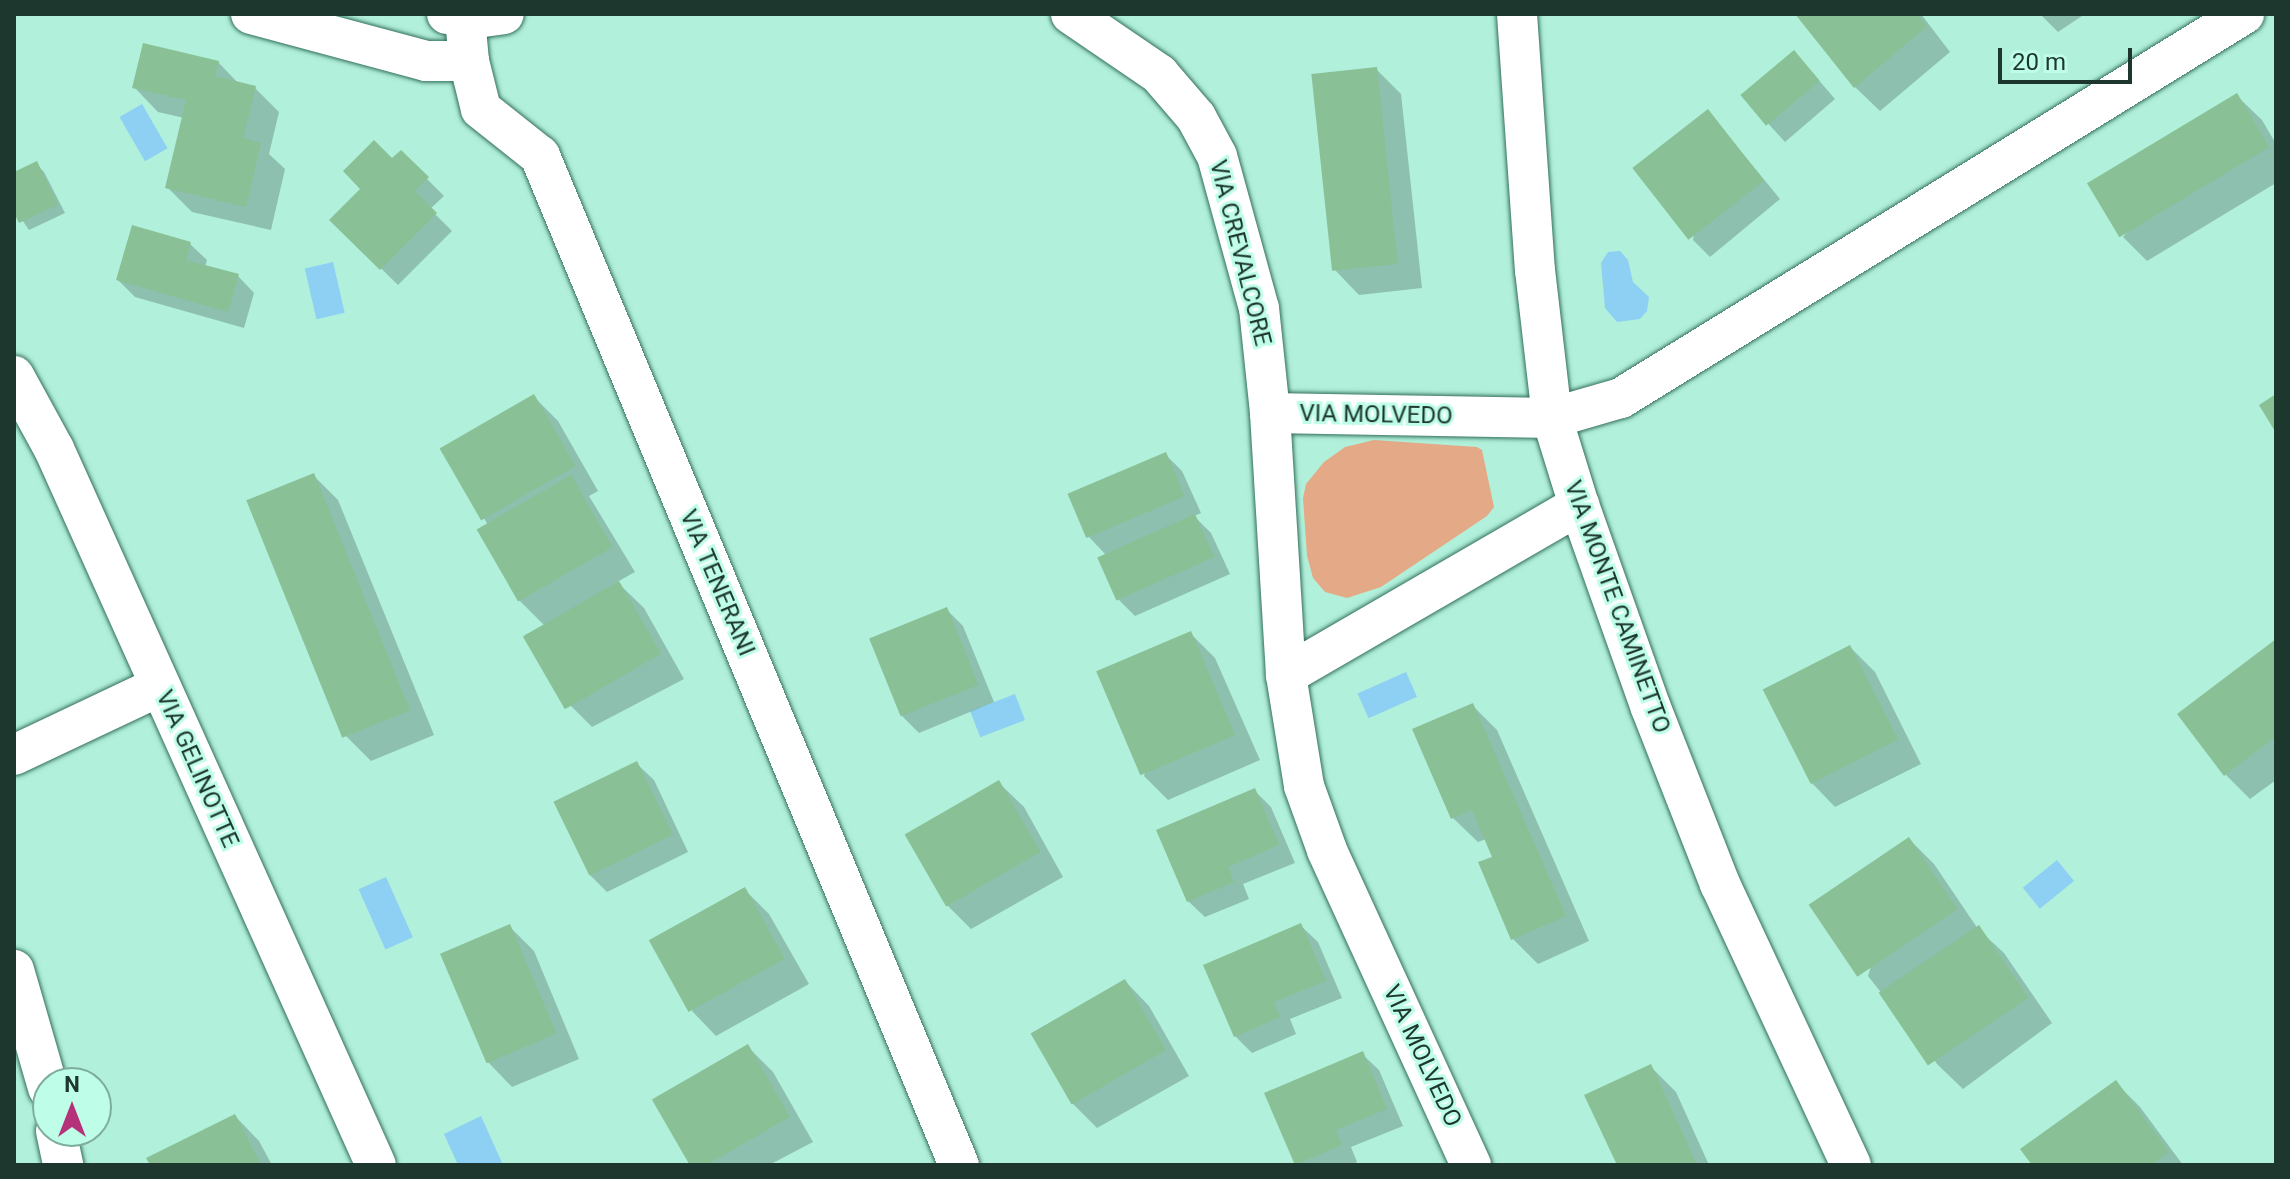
<!DOCTYPE html>
<html>
<head>
<meta charset="utf-8">
<style>
  body { margin:0 }
  #map { position:relative; width:2290px; height:1179px; overflow:hidden; background:#b1f0da; font-family:Roboto,sans-serif }
  div>[style] { position:absolute }
  [style*='--x'] { left:calc(var(--x)*1px); top:calc(var(--y)*1px); width:calc(var(--w)*1px); rotate:calc(var(--a)*1deg) }
  .green>* { inset:0; background:#e4aa87 }
  .water>* { inset:0; background:#8dd0f3; transform-origin:0 0 }
  .shadow>* { inset:0; background:#0003 }
  .building>* { inset:0; background:#89c096; transform-origin:0 0 }
  .roads { filter:drop-shadow(0 0 2px #336f5d) drop-shadow(0 0 2px #336f5d) }
  .street>* { height:40px; margin:-20px; padding:0 20px; transform-origin:20px; border-radius:20px; background:#fff }
  span { translate:-50% -50%; white-space:nowrap; text-align:center; line-height:1.15; -webkit-text-stroke:6px #befde8; paint-order:stroke }
  .street-label { font-size:24px; color:#1d362e }
  .frame { position:absolute; inset:0; border:16px solid #1d362e; pointer-events:none }
  .north { position:absolute; left:32px; top:1067px; width:80px; height:80px; box-sizing:border-box; background:#befde8; border:2px solid #7ead9e; border-radius:50%; rotate:0deg; font-size:22px; font-weight:700; line-height:32px; text-align:center; color:#1d362e }
  .north::after { content:''; display:block; margin:auto; width:28px; height:36px; background:#b53179; clip-path:polygon(50% 0,100% 100%,50% 72%,0 100%) }
  .scale { position:absolute; left:1998px; top:48px; width:134px; height:36px; box-sizing:border-box; border:4px solid #1d362e; border-top:0; padding-left:10px; font-size:24px; line-height:28px; white-space:nowrap; color:#1d362e; -webkit-text-stroke:6px #befde8; paint-order:stroke }
</style>
</head>
<body>
<div id="map">
  <div class="green">
    <i style="clip-path:polygon(1374px 440px,1477px 447px,1482px 450px,1494px 507px,1487px 516px,1381px 587px,1347px 598px,1325px 592px,1313px 578px,1307px 556px,1303px 498px,1306px 484px,1324px 462px,1345px 447px)"></i>
  </div>
  <div class="water">
    <i style="left:142px;top:104px;width:51px;height:26px;rotate:60deg"></i>
    <i style="clip-path:polygon(1620px 251px,1628px 260px,1633px 282px,1649px 297px,1647px 311px,1640px 319px,1617px 322px,1605px 308px,1601px 263px,1608px 252px)"></i>
    <i style="left:333px;top:262px;width:52px;height:29px;rotate:77deg"></i>
    <i style="left:1406px;top:672px;width:27px;height:53px;rotate:66deg"></i>
    <i style="left:1015px;top:694px;width:28px;height:48px;rotate:69deg"></i>
    <i style="left:2057px;top:860px;width:27px;height:44px;rotate:51deg"></i>
    <i style="left:386px;top:877px;width:66px;height:30px;rotate:66deg"></i>
    <i style="clip-path:polygon(481px 1116px,503px 1165px,458px 1165px,444px 1134px)"></i>
  </div>
  <div class="shadow">
    <i style="clip-path:polygon(1799px 14px,1921px 14px,1950px 52px,1880px 111px,1855px 87px)"></i>
    <i style="clip-path:polygon(2040px 14px,2085px 14px,2058px 32px)"></i>
    <i style="clip-path:polygon(218px 62px,239px 84px,255px 88px,279px 112px,269px 154px,285px 169px,271px 230px,192px 212px,167px 187px,184px 118px,158px 112px,134px 87px)"></i>
    <i style="clip-path:polygon(1376px 69px,1401px 94px,1422px 288px,1359px 295px,1335px 270px)"></i>
    <i style="clip-path:polygon(1810px 70px,1835px 99px,1785px 142px,1743px 96px)"></i>
    <i style="clip-path:polygon(2237px 96px,2262px 120px,2276px 144px,2276px 183px,2147px 261px,2123px 237px)"></i>
    <i style="clip-path:polygon(1708px 111px,1780px 199px,1710px 257px,1693px 240px)"></i>
    <i style="clip-path:polygon(401px 153px,444px 196px,430px 209px,452px 231px,398px 285px,332px 220px)"></i>
    <i style="clip-path:polygon(36px 164px,44px 172px,65px 213px,29px 230px,14px 208px,14px 175px)"></i>
    <i style="clip-path:polygon(190px 244px,207px 260px,205px 267px,238px 276px,254px 293px,244px 328px,135px 297px,118px 280px)"></i>
    <i style="clip-path:polygon(534px 397px,558px 421px,598px 491px,589px 496px,635px 572px,617px 582px,644px 608px,684px 679px,592px 727px,567px 702px,525px 635px,544px 625px,518px 599px,488px 525px,442px 448px)"></i>
    <i style="clip-path:polygon(1165px 454px,1182px 471px,1201px 513px,1194px 516px,1211px 533px,1230px 574px,1135px 616px,1118px 599px,1106px 555px,1089px 537px)"></i>
    <i style="clip-path:polygon(313px 475px,338px 500px,434px 735px,371px 761px,346px 736px,249px 501px)"></i>
    <i style="clip-path:polygon(946px 609px,963px 626px,994px 702px,919px 733px,902px 716px)"></i>
    <i style="clip-path:polygon(1190px 633px,1215px 658px,1260px 760px,1168px 800px,1144px 776px)"></i>
    <i style="clip-path:polygon(2276px 641px,2276px 780px,2250px 799px,2226px 775px)"></i>
    <i style="clip-path:polygon(1850px 647px,1875px 672px,1921px 764px,1835px 807px,1811px 782px)"></i>
    <i style="clip-path:polygon(1472px 705px,1497px 730px,1589px 941px,1538px 964px,1513px 939px,1495px 858px,1486px 839px,1478px 842px,1453px 818px)"></i>
    <i style="clip-path:polygon(637px 764px,654px 780px,688px 852px,607px 892px,590px 875px)"></i>
    <i style="clip-path:polygon(999px 783px,1024px 807px,1063px 877px,971px 929px,946px 904px)"></i>
    <i style="clip-path:polygon(1254px 790px,1271px 807px,1295px 863px,1243px 884px,1249px 899px,1205px 917px,1188px 901px)"></i>
    <i style="clip-path:polygon(1909px 839px,1934px 864px,1978px 929px,2004px 953px,2052px 1023px,1963px 1089px,1938px 1065px,1868px 976px)"></i>
    <i style="clip-path:polygon(744px 889px,769px 914px,809px 984px,716px 1036px,692px 1011px)"></i>
    <i style="clip-path:polygon(509px 926px,534px 951px,579px 1059px,512px 1087px,488px 1062px)"></i>
    <i style="clip-path:polygon(1301px 926px,1318px 942px,1342px 998px,1290px 1019px,1296px 1034px,1252px 1053px,1235px 1036px)"></i>
    <i style="clip-path:polygon(1125px 981px,1149px 1006px,1189px 1076px,1097px 1128px,1072px 1103px,1032px 1033px)"></i>
    <i style="clip-path:polygon(748px 1047px,773px 1072px,813px 1142px,769px 1165px,696px 1165px,654px 1099px)"></i>
    <i style="clip-path:polygon(1362px 1054px,1379px 1070px,1403px 1126px,1351px 1147px,1357px 1162px,1351px 1165px,1298px 1165px)"></i>
    <i style="clip-path:polygon(1651px 1067px,1676px 1092px,1709px 1165px,1619px 1165px)"></i>
    <i style="clip-path:polygon(2116px 1083px,2140px 1107px,2183px 1165px,2035px 1165px)"></i>
    <i style="clip-path:polygon(235px 1116px,259px 1141px,272px 1165px,152px 1165px)"></i>
  </div>
  <div class="building">
    <i style="clip-path:polygon(1795px 14px,1917px 14px,1927px 26px,1854px 88px)"></i>
    <i style="clip-path:polygon(143px 43px,219px 61px,215px 76px,256px 86px,243px 138px,261px 143px,246px 207px,165px 188px,186px 100px,132px 88px)"></i>
    <i style="left:1794px;top:50px;width:40px;height:70px;rotate:50deg"></i>
    <i style="left:1377px;top:67px;width:198px;height:66px;rotate:84deg"></i>
    <i style="left:2237px;top:93px;width:63px;height:175px;rotate:59deg"></i>
    <i style="left:1708px;top:109px;width:91px;height:96px;rotate:52deg"></i>
    <i style="clip-path:polygon(374px 140px,392px 158px,401px 150px,429px 177px,415px 191px,437px 213px,380px 270px,329px 220px,360px 189px,343px 171px)"></i>
    <i style="clip-path:polygon(37px 161px,58px 205px,19px 223px,14px 213px,14px 172px)"></i>
    <i style="clip-path:polygon(132px 225px,191px 242px,186px 260px,239px 274px,228px 312px,116px 280px)"></i>
    <i style="left:534px;top:394px;width:83px;height:109px;rotate:60deg"></i>
    <i style="clip-path:polygon(2276px 394px,2276px 433px,2259px 405px)"></i>
    <i style="left:1166px;top:452px;width:48px;height:107px;rotate:67deg"></i>
    <i style="left:314px;top:473px;width:256px;height:73px;rotate:68deg"></i>
    <i style="left:571px;top:475px;width:83px;height:109px;rotate:60deg"></i>
    <i style="left:1195px;top:514px;width:47px;height:107px;rotate:66deg"></i>
    <i style="left:619px;top:581px;width:84px;height:111px;rotate:60deg"></i>
    <i style="left:947px;top:607px;width:84px;height:84px;rotate:68deg"></i>
    <i style="left:1191px;top:631px;width:113px;height:103px;rotate:67deg"></i>
    <i style="clip-path:polygon(2276px 639px,2276px 736px,2224px 776px,2177px 714px)"></i>
    <i style="left:1850px;top:645px;width:106px;height:98px;rotate:63deg"></i>
    <i style="clip-path:polygon(1473px 703px,1566px 916px,1511px 940px,1478px 862px,1492px 857px,1472px 810px,1451px 819px,1412px 729px)"></i>
    <i style="left:637px;top:761px;width:82px;height:93px;rotate:64deg"></i>
    <i style="left:999px;top:780px;width:83px;height:109px;rotate:60deg"></i>
    <i style="clip-path:polygon(1255px 788px,1279px 845px,1228px 867px,1234px 882px,1187px 902px,1156px 830px)"></i>
    <i style="left:1909px;top:837px;width:87px;height:121px;rotate:56deg"></i>
    <i style="left:745px;top:887px;width:82px;height:110px;rotate:61deg"></i>
    <i style="clip-path:polygon(1301px 923px,1326px 981px,1274px 1002px,1280px 1017px,1234px 1037px,1203px 965px)"></i>
    <i style="left:510px;top:924px;width:119px;height:76px;rotate:67deg"></i>
    <i style="left:1979px;top:925px;width:88px;height:121px;rotate:56deg"></i>
    <i style="left:1125px;top:979px;width:82px;height:109px;rotate:60deg"></i>
    <i style="left:748px;top:1044px;width:84px;height:111px;rotate:60deg"></i>
    <i style="clip-path:polygon(1363px 1051px,1387px 1109px,1336px 1130px,1342px 1145px,1295px 1165px,1264px 1093px)"></i>
    <i style="clip-path:polygon(1651px 1064px,1697px 1165px,1617px 1165px,1584px 1095px)"></i>
    <i style="clip-path:polygon(2116px 1080px,2169px 1152px,2152px 1165px,2032px 1165px,2020px 1149px)"></i>
    <i style="clip-path:polygon(235px 1114px,261px 1165px,150px 1165px,146px 1158px)"></i>
  </div>
  <div class="roads">
    <div class="street">
      <i style="--x:251;--y:14;--w:181;--a:15"></i>
      <i style="--x:426;--y:61;--w:43;--a:0"></i>
      <i style="--x:447;--y:14;--w:29;--a:8"></i>
      <i style="--x:476;--y:18;--w:28;--a:-8"></i>
      <i style="--x:1071;--y:14;--w:107;--a:34.3"></i>
      <i style="--x:1159;--y:74;--w:57;--a:49.3"></i>
      <i style="--x:1196;--y:117;--w:44;--a:61.7"></i>
      <i style="--x:1217;--y:156;--w:158;--a:74.6"></i>
      <i style="--x:1259;--y:308;--w:106;--a:84"></i>
      <i style="--x:1517;--y:14;--w:257;--a:86"></i>
      <i style="--x:1535;--y:270;--w:149;--a:83.4"></i>
      <i style="--x:1552;--y:418;--w:91;--a:72.8"></i>
      <i style="--x:1579;--y:505;--w:215;--a:70.5"></i>
      <i style="--x:1651;--y:708;--w:189;--a:68.6"></i>
      <i style="--x:1720;--y:884;--w:310;--a:65"></i>
      <i style="--x:465;--y:18;--w:43;--a:84.7"></i>
      <i style="--x:469;--y:61;--w:49;--a:76"></i>
      <i style="--x:481;--y:109;--w:75;--a:38.5"></i>
      <i style="--x:540;--y:156;--w:1093;--a:67.45"></i>
      <i style="--x:14;--y:376;--w:83;--a:61.3"></i>
      <i style="--x:54;--y:449;--w:785;--a:65.79"></i>
      <i style="--x:1286;--y:675;--w:339;--a:-30.1"></i>
      <i style="--x:14;--y:755;--w:161;--a:-25.3"></i>
      <i style="--x:14;--y:970;--w:123;--a:73.9"></i>
      <i style="--x:56;--y:1131;--w:35;--a:78"></i>
      <i style="--x:1471;--y:1165;--w:346;--a:-114.6"></i>
      <i style="--x:1327;--y:850;--w:68;--a:-109.8"></i>
      <i style="--x:1304;--y:786;--w:112;--a:-99.2"></i>
      <i style="--x:1286;--y:675;--w:262;--a:-93.5"></i>
      <i style="--x:1270;--y:413;--w:282;--a:1"></i>
      <i style="--x:1552;--y:418;--w:72;--a:-16.2"></i>
      <i style="--x:1621;--y:398;--w:732;--a:-31.65"></i>
    </div>
  </div>
  <div class="street-label">
    <span style="left:1240px;top:253px;rotate:76deg">VIA CREVALCORE</span>
    <span style="left:1376px;top:415px;rotate:1deg">VIA MOLVEDO</span>
    <span style="left:717px;top:583px;rotate:67deg">VIA TENERANI</span>
    <span style="left:1617px;top:607px;rotate:70deg">VIA MONTE CAMINETTO</span>
    <span style="left:197px;top:769px;rotate:66deg">VIA GELINOTTE</span>
    <span style="left:1422px;top:1056px;rotate:65deg">VIA MOLVEDO</span>
  </div>
  <div class="frame"></div>
  <div class="north">N</div>
  <div class="scale">20 m</div>
</div>
</body>
</html>
